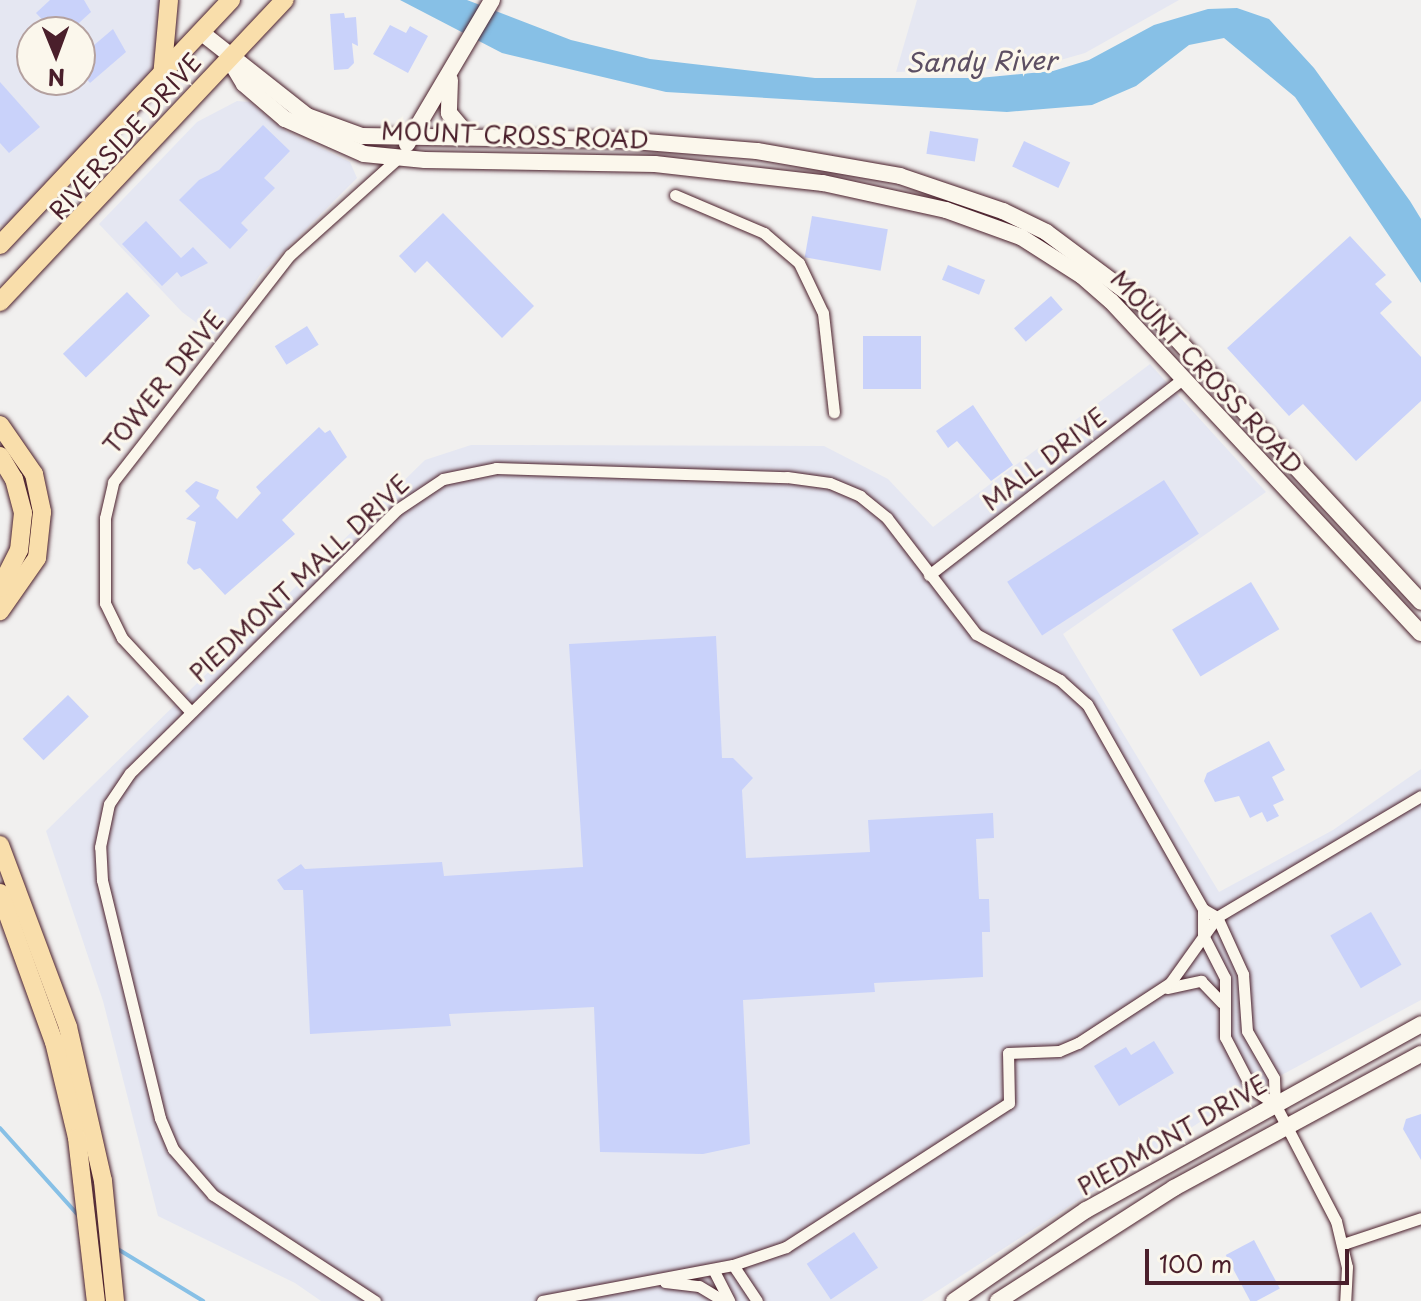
<!DOCTYPE html>
<html>
<head>
<meta charset="utf-8">
<style>
  body { margin:0 }
  #map { position:relative; width:1421px; height:1301px; overflow:hidden; background:#f1f0ef; font-family:"Playpen Sans",sans-serif }
  div>[style] { position:absolute }
  [style*='--x'] { left:calc(var(--x)*1px); top:calc(var(--y)*1px); width:calc(var(--w)*1px); rotate:calc(var(--a)*1deg) }
  .built>* { inset:0; background:#e5e7f2 }
  .water>* { inset:0; background:#87c0e6 }
  .stream>* { height:4px; margin:-2px; padding:0 2px; transform-origin:2px; border-radius:2px; background:#87c0e6 }
  .building>* { inset:0; background:#c9d2fa; transform-origin:0 0 }
  .roads { filter:drop-shadow(0 0 2px #4a1f2b) drop-shadow(0 0 2px #4a1f2b) }
  .street>* { height:11px; margin:-5.5px; padding:0 5.5px; transform-origin:5.5px; border-radius:5.5px; background:#fbf7ec }
  .secondary>* { height:16px; margin:-8px; padding:0 8px; transform-origin:8px; border-radius:8px; background:#fbf7ec }
  .primary>* { height:18px; margin:-9px; padding:0 9px; transform-origin:9px; border-radius:9px; background:#f9deab }
  span { translate:-50% -50%; white-space:nowrap; text-align:center; line-height:1.15; -webkit-text-stroke:6px #fbf7ec; paint-order:stroke }
  .street-label { font-size:24px; color:#4a1f2b }
  .water-label { font-size:26px; color:#5c4f63; font-style:italic }
  .north { position:absolute; left:16px; top:16px; width:80px; height:80px; box-sizing:border-box; background:#fbf7ec; border:2px solid #b4a19f; border-radius:50%; rotate:179deg; font-size:22px; font-weight:700; line-height:32px; text-align:center; color:#4a1f2b }
  .north::after { content:''; display:block; margin:auto; width:28px; height:36px; background:#4a1f2b; clip-path:polygon(50% 0,100% 100%,50% 72%,0 100%) }
  .scale { position:absolute; left:1145px; top:1249px; width:204px; height:36px; box-sizing:border-box; border:4px solid #4a1f2b; border-top:0; padding-left:10px; font-size:24px; line-height:28px; white-space:nowrap; color:#4a1f2b; -webkit-text-stroke:6px #fbf7ec; paint-order:stroke }
</style>
</head>
<body>
<div id="map">
  <div class="built">
    <i style="clip-path:polygon(evenodd,0 0,177px 0,162px 77px,13px 232px,0 224px,0 0,32px 32px,80px 32px,80px 80px,32px 80px,32px 32px)"></i>
    <i style="clip-path:polygon(917px 0,1179px 0,1085px 53px,1036px 67px,896px 72px)"></i>
    <i style="clip-path:polygon(237px 101px,250px 102px,286px 131px,350px 162px,357px 178px,260px 275px,222px 332px,212px 334px,182px 312px,99px 224px,197px 122px)"></i>
    <i style="clip-path:polygon(1150px 364px,1266px 492px,1063px 634px,1219px 892px,1333px 830px,1421px 769px,1421px 1000px,1228px 1104px,922px 1301px,321px 1301px,295px 1283px,158px 1216px,103px 1001px,46px 831px,425px 460px,471px 445px,824px 446px,888px 479px,933px 527px)"></i>
  </div>
  <div class="water">
    <i style="clip-path:polygon(400px 0,467px 0,571px 40px,650px 59px,815px 78px,979px 78px,1053px 71px,1089px 60px,1154px 25px,1208px 9px,1237px 8px,1269px 19px,1314px 68px,1410px 201px,1421px 219px,1421px 283px,1295px 97px,1224px 38px,1189px 45px,1136px 86px,1092px 105px,1007px 112px,666px 92px,502px 53px)"></i>
  </div>
  <div class="stream">
    <i style="--x:0;--y:1128;--w:118;--a:48.1"></i>
    <i style="--x:116;--y:1248;--w:102;--a:31.3"></i>
  </div>
  <div class="building">
    <i style="clip-path:polygon(50px 0,84px 0,91px 12px,69px 32px,54px 32px,36px 13px)"></i>
    <i style="clip-path:polygon(344px 13px,345px 18px,356px 17px,358px 46px,352px 43px,354px 63px,348px 69px,334px 70px,330px 14px)"></i>
    <i style="clip-path:polygon(390px 25px,406px 33px,410px 26px,428px 36px,408px 73px,373px 54px)"></i>
    <i style="clip-path:polygon(113px 29px,126px 52px,90px 83px,80px 71px,80px 57px)"></i>
    <i style="clip-path:polygon(0 82px,40px 127px,9px 153px,0 143px)"></i>
    <i style="clip-path:polygon(263px 125px,290px 151px,264px 178px,275px 188px,241px 223px,248px 230px,230px 249px,179px 200px,199px 180px,219px 170px)"></i>
    <i style="left:930px;top:131px;width:49px;height:23px;rotate:9deg"></i>
    <i style="left:1024px;top:141px;width:51px;height:28px;rotate:25deg"></i>
    <i style="clip-path:polygon(443px 213px,534px 306px,502px 338px,427px 261px,415px 273px,399px 256px)"></i>
    <i style="left:812px;top:216px;width:77px;height:42px;rotate:10deg"></i>
    <i style="clip-path:polygon(146px 221px,181px 258px,193px 247px,208px 263px,181px 277px,177px 272px,162px 286px,122px 244px)"></i>
    <i style="clip-path:polygon(1350px 236px,1386px 275px,1375px 284px,1392px 302px,1380px 313px,1421px 357px,1421px 401px,1356px 461px,1303px 404px,1289px 416px,1227px 348px)"></i>
    <i style="left:948px;top:265px;width:40px;height:16px;rotate:22deg"></i>
    <i style="left:127px;top:292px;width:33px;height:89px;rotate:46deg"></i>
    <i style="left:1051px;top:296px;width:18px;height:49px;rotate:49deg"></i>
    <i style="left:307px;top:326px;width:22px;height:38px;rotate:58deg"></i>
    <i style="left:921px;top:336px;width:53px;height:58px;rotate:90deg"></i>
    <i style="clip-path:polygon(973px 405px,1013px 465px,991px 481px,957px 441px,948px 448px,936px 431px)"></i>
    <i style="clip-path:polygon(319px 427px,325px 433px,330px 430px,347px 457px,282px 520px,295px 534px,225px 595px,200px 568px,194px 570px,187px 563px,196px 522px,186px 519px,200px 506px,185px 491px,196px 481px,219px 490px,216px 498px,237px 519px,261px 493px,256px 487px)"></i>
    <i style="left:1164px;top:480px;width:64px;height:187px;rotate:57deg"></i>
    <i style="left:1251px;top:582px;width:55px;height:92px;rotate:59deg"></i>
    <i style="clip-path:polygon(716px 636px,722px 758px,733px 758px,753px 778px,742px 790px,746px 858px,870px 852px,868px 820px,993px 813px,994px 838px,976px 839px,979px 899px,989px 899px,990px 932px,982px 932px,983px 977px,874px 983px,875px 992px,743px 1000px,750px 1144px,703px 1154px,600px 1152px,594px 1007px,449px 1014px,451px 1026px,310px 1034px,303px 890px,284px 890px,277px 880px,301px 864px,305px 869px,442px 862px,444px 876px,583px 867px,569px 644px)"></i>
    <i style="left:68px;top:695px;width:30px;height:63px;rotate:46deg"></i>
    <i style="clip-path:polygon(1269px 741px,1285px 770px,1272px 777px,1284px 800px,1273px 805px,1279px 816px,1267px 822px,1262px 812px,1250px 818px,1239px 796px,1215px 802px,1204px 781px,1207px 773px)"></i>
    <i style="left:1371px;top:912px;width:61px;height:47px;rotate:60deg"></i>
    <i style="clip-path:polygon(1154px 1041px,1174px 1073px,1119px 1106px,1094px 1066px,1126px 1047px,1131px 1055px)"></i>
    <i style="clip-path:polygon(1421px 1114px,1421px 1160px,1403px 1129px,1406px 1119px)"></i>
    <i style="left:854px;top:1232px;width:43px;height:57px;rotate:56deg"></i>
    <i style="left:1254px;top:1240px;width:55px;height:32px;rotate:62deg"></i>
  </div>
  <div class="roads">
    <div class="street">
      <i style="--x:675;--y:195;--w:97;--a:23.1"></i>
      <i style="--x:764;--y:233;--w:46;--a:40.6"></i>
      <i style="--x:799;--y:263;--w:55;--a:64.4"></i>
      <i style="--x:823;--y:313;--w:100;--a:83.7"></i>
      <i style="--x:929;--y:575;--w:322;--a:-37.7"></i>
      <i style="--x:190;--y:711;--w:100;--a:-133"></i>
      <i style="--x:122;--y:638;--w:39;--a:-116"></i>
      <i style="--x:105;--y:603;--w:85;--a:-90"></i>
      <i style="--x:105;--y:518;--w:37;--a:-77"></i>
      <i style="--x:113;--y:482;--w:288;--a:-52.1"></i>
      <i style="--x:290;--y:255;--w:144;--a:-41.9"></i>
      <i style="--x:1203;--y:909;--w:26;--a:90"></i>
      <i style="--x:1203;--y:935;--w:48;--a:62.9"></i>
      <i style="--x:1225;--y:978;--w:59;--a:90"></i>
      <i style="--x:1225;--y:1037;--w:59;--a:62.6"></i>
      <i style="--x:1252;--y:1089;--w:27;--a:33"></i>
      <i style="--x:1217;--y:917;--w:63;--a:65.5"></i>
      <i style="--x:1243;--y:974;--w:57;--a:86"></i>
      <i style="--x:1247;--y:1031;--w:54;--a:60.1"></i>
      <i style="--x:1274;--y:1078;--w:26;--a:88"></i>
      <i style="--x:1275;--y:1104;--w:132;--a:62.5"></i>
      <i style="--x:1336;--y:1221;--w:47;--a:76.6"></i>
      <i style="--x:1347;--y:1267;--w:34;--a:93"></i>
      <i style="--x:1167;--y:988;--w:35;--a:-12"></i>
      <i style="--x:1201;--y:981;--w:30;--a:46"></i>
      <i style="--x:1343;--y:1244;--w:82;--a:-18.4"></i>
      <i style="--x:733;--y:1265;--w:43;--a:56.3"></i>
      <i style="--x:713;--y:1269;--w:36;--a:63"></i>
      <i style="--x:665;--y:1282;--w:34;--a:7"></i>
      <i style="--x:699;--y:1286;--w:29;--a:31"></i>
      <i style="--x:375;--y:1301;--w:194;--a:-146.8"></i>
      <i style="--x:213;--y:1195;--w:61;--a:-131"></i>
      <i style="--x:173;--y:1149;--w:34;--a:-113"></i>
      <i style="--x:160;--y:1118;--w:245;--a:-103.7"></i>
      <i style="--x:102;--y:880;--w:33;--a:-93"></i>
      <i style="--x:100;--y:847;--w:44;--a:-78.2"></i>
      <i style="--x:109;--y:804;--w:37;--a:-56"></i>
      <i style="--x:130;--y:773;--w:376;--a:-44.6"></i>
      <i style="--x:398;--y:509;--w:54;--a:-33.7"></i>
      <i style="--x:443;--y:479;--w:54;--a:-11.7"></i>
      <i style="--x:496;--y:468;--w:291;--a:1.8"></i>
      <i style="--x:787;--y:477;--w:43;--a:7.9"></i>
      <i style="--x:830;--y:483;--w:33;--a:23"></i>
      <i style="--x:860;--y:496;--w:35;--a:39"></i>
      <i style="--x:887;--y:518;--w:146;--a:52.5"></i>
      <i style="--x:976;--y:634;--w:96;--a:28.7"></i>
      <i style="--x:1060;--y:680;--w:36;--a:42"></i>
      <i style="--x:1087;--y:704;--w:236;--a:60.5"></i>
      <i style="--x:1203;--y:909;--w:16;--a:30"></i>
      <i style="--x:542;--y:1301;--w:194;--a:-10.7"></i>
      <i style="--x:733;--y:1265;--w:56;--a:-18.8"></i>
      <i style="--x:786;--y:1247;--w:265;--a:-32.9"></i>
      <i style="--x:1009;--y:1103;--w:50;--a:-91.1"></i>
      <i style="--x:1008;--y:1053;--w:51;--a:-2.2"></i>
      <i style="--x:1059;--y:1051;--w:21;--a:-23"></i>
      <i style="--x:1078;--y:1043;--w:110;--a:-33.1"></i>
      <i style="--x:1170;--y:983;--w:81;--a:-54.5"></i>
      <i style="--x:1217;--y:917;--w:237;--a:-30.7"></i>
    </div>
    <div class="secondary">
      <i style="--x:202;--y:33;--w:134;--a:38.3"></i>
      <i style="--x:307;--y:116;--w:59;--a:20"></i>
      <i style="--x:362;--y:136;--w:259;--a:0.9"></i>
      <i style="--x:621;--y:140;--w:136;--a:4.6"></i>
      <i style="--x:757;--y:151;--w:145;--a:9.9"></i>
      <i style="--x:900;--y:176;--w:109;--a:18.8"></i>
      <i style="--x:1003;--y:211;--w:48;--a:26"></i>
      <i style="--x:1046;--y:232;--w:127;--a:36.7"></i>
      <i style="--x:1148;--y:308;--w:401;--a:47.1"></i>
      <i style="--x:229;--y:59;--w:29;--a:59"></i>
      <i style="--x:244;--y:84;--w:54;--a:40.5"></i>
      <i style="--x:285;--y:119;--w:86;--a:23.9"></i>
      <i style="--x:364;--y:154;--w:61;--a:5.6"></i>
      <i style="--x:425;--y:160;--w:230;--a:1"></i>
      <i style="--x:655;--y:164;--w:169;--a:6.5"></i>
      <i style="--x:823;--y:183;--w:126;--a:12.4"></i>
      <i style="--x:946;--y:210;--w:80;--a:19.8"></i>
      <i style="--x:1021;--y:237;--w:72;--a:32.6"></i>
      <i style="--x:1082;--y:276;--w:38;--a:41"></i>
      <i style="--x:1111;--y:301;--w:454;--a:47"></i>
      <i style="--x:450;--y:80;--w:33;--a:92"></i>
      <i style="--x:449;--y:113;--w:31;--a:50"></i>
      <i style="--x:407;--y:144;--w:167;--a:-59.4"></i>
      <i style="--x:954;--y:1301;--w:160;--a:-34.6"></i>
      <i style="--x:1086;--y:1210;--w:383;--a:-29"></i>
      <i style="--x:998;--y:1301;--w:209;--a:-32.7"></i>
      <i style="--x:1174;--y:1188;--w:281;--a:-28.5"></i>
    </div>
    <div class="primary">
      <i style="--x:162;--y:77;--w:77;--a:-84.8"></i>
      <i style="--x:0;--y:245;--w:337;--a:-46.7"></i>
      <i style="--x:0;--y:302;--w:415;--a:-46.7"></i>
      <i style="--x:0;--y:425;--w:60;--a:55.2"></i>
      <i style="--x:34;--y:474;--w:39;--a:78"></i>
      <i style="--x:42;--y:512;--w:46;--a:96.2"></i>
      <i style="--x:37;--y:558;--w:65;--a:124.9"></i>
      <i style="--x:0;--y:456;--w:27;--a:59"></i>
      <i style="--x:14;--y:479;--w:35;--a:75"></i>
      <i style="--x:23;--y:513;--w:37;--a:96"></i>
      <i style="--x:19;--y:550;--w:42;--a:116.6"></i>
      <i style="--x:0;--y:845;--w:194;--a:69.5"></i>
      <i style="--x:68;--y:1027;--w:158;--a:77.2"></i>
      <i style="--x:103;--y:1181;--w:121;--a:84.3"></i>
      <i style="--x:0;--y:893;--w:158;--a:70.1"></i>
      <i style="--x:54;--y:1042;--w:99;--a:76.5"></i>
      <i style="--x:77;--y:1138;--w:164;--a:83.4"></i>
    </div>
  </div>
  <div class="street-label">
    <span style="left:515px;top:135px;rotate:2deg">MOUNT CROSS ROAD</span>
    <span style="left:125px;top:136px;rotate:-48deg">RIVERSIDE DRIVE</span>
    <span style="left:1207px;top:372px;rotate:47deg">MOUNT CROSS ROAD</span>
    <span style="left:163px;top:382px;rotate:-51deg">TOWER DRIVE</span>
    <span style="left:1044px;top:459px;rotate:-38deg">MALL DRIVE</span>
    <span style="left:299px;top:578px;rotate:-43deg">PIEDMONT MALL DRIVE</span>
    <span style="left:1172px;top:1135px;rotate:-30deg">PIEDMONT DRIVE</span>
  </div>
  <div class="water-label">
    <span style="left:981px;top:61px;rotate:-1deg">Sandy River</span>
  </div>
  <div class="north">N</div>
  <div class="scale">100 m</div>
</div>
</body>
</html>
